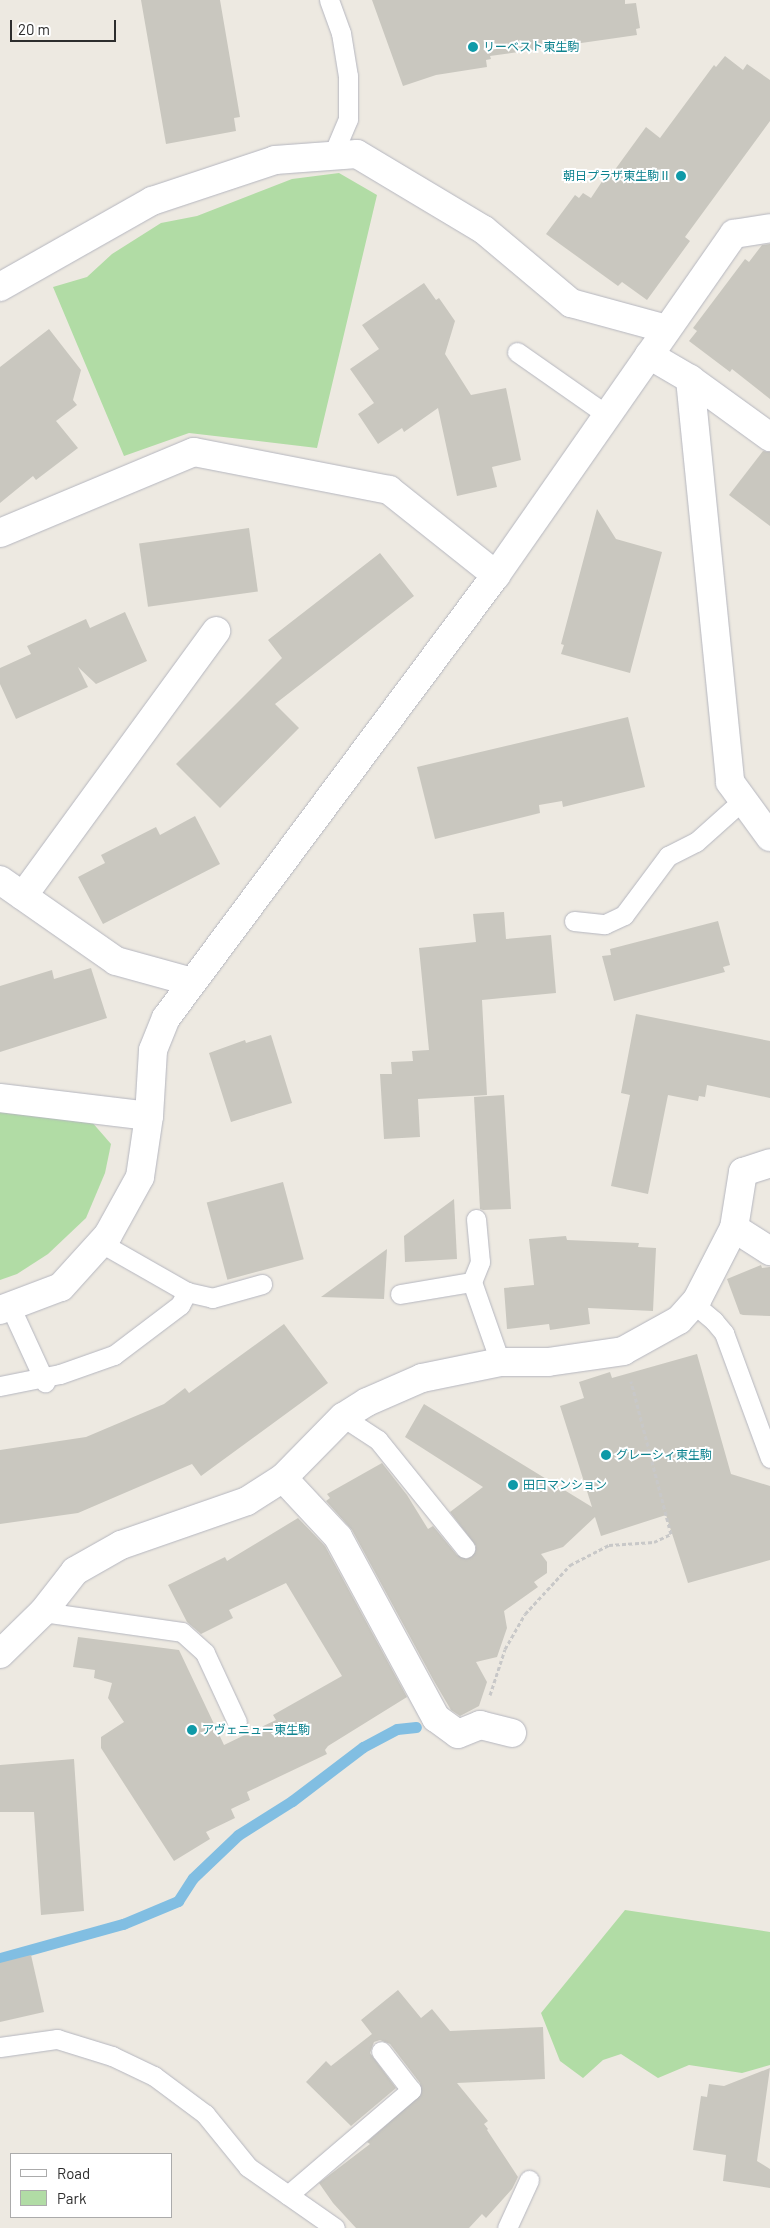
<!DOCTYPE html>
<html>
<head>
<meta charset="utf-8">
<style>
  body { margin:0 }
  #map { position:relative; width:770px; height:2228px; overflow:hidden; background:#ede9e1; font-family:Barlow,"Noto Sans JP",sans-serif }
  div>[style] { position:absolute }
  [style*='--x'] { left:calc(var(--x)*1px); top:calc(var(--y)*1px); width:calc(var(--w)*1px); rotate:calc(var(--a)*1deg) }
  .green>* { inset:0; background:#b1dca5 }
  .stream>* { height:11px; margin:-5.5px; padding:0 5.5px; transform-origin:5.5px; border-radius:5.5px; background:#81bee2 }
  .building>* { inset:0; background:#c9c7bf; transform-origin:0 0 }
  .path>* { height:3px; margin-top:-1.5px; transform-origin:0; background:repeating-linear-gradient(90deg,#c8c8c8 0 4px,transparent 0 6.5px) }
  .roads { filter:drop-shadow(0 0 1px #b5b6bf) drop-shadow(0 0 1px #b5b6bf) }
  .lane>* { height:19px; margin:-9.5px; padding:0 9.5px; transform-origin:9.5px; border-radius:9.5px; background:#fff }
  .street>* { height:28px; margin:-14px; padding:0 14px; transform-origin:14px; border-radius:14px; background:#fff }
  .dots>* { width:14px; height:14px; translate:-50% -50%; box-sizing:border-box; border:2px solid #fff; border-radius:50% }
  span { translate:-50% -50%; white-space:nowrap; text-align:center; line-height:1.15; -webkit-text-stroke:4px #fff; paint-order:stroke }
  .culture-label { font-size:12px; color:#0d838f }
  .left { translate:0 -50%; text-align:left }
  .right { translate:-100% -50%; text-align:right }
  .legend { position:absolute; left:10px; top:2153px; width:162px; height:65px; box-sizing:border-box; background:#fff; border:1px solid #ababab; margin:0; padding:6px 9px; list-style:none; font-size:15px; color:#2d2d2d }
  .legend li { display:flex; align-items:center; gap:10px; height:25px }
  .legend b { width:25px; border:1px solid #ababab }
  .scale { position:absolute; left:10px; top:20px; width:106px; height:22px; box-sizing:border-box; border:2px solid #2d2d2d; border-top:0; padding-left:6px; font-size:15px; line-height:18px; white-space:nowrap; color:#2d2d2d; -webkit-text-stroke:4px #fff; paint-order:stroke }
</style>
</head>
<body>
<div id="map">
  <div class="green">
    <i style="clip-path:polygon(339px 173px,377px 195px,317px 448px,189px 433px,124px 456px,53px 287px,87px 277px,112px 254px,161px 223px,197px 216px,292px 179px)"></i>
    <i style="clip-path:polygon(0 1112px,91px 1121px,111px 1144px,105px 1173px,86px 1218px,48px 1254px,17px 1274px,0 1280px)"></i>
    <i style="clip-path:polygon(625px 1910px,770px 1932px,770px 2065px,742px 2073px,689px 2065px,658px 2078px,621px 2054px,603px 2060px,583px 2078px,560px 2061px,541px 2013px)"></i>
  </div>
  <div class="stream">
    <i style="--x:0;--y:1958;--w:128;--a:-15.5"></i>
    <i style="--x:123;--y:1924;--w:60;--a:-22.7"></i>
    <i style="--x:178;--y:1901;--w:27;--a:-57"></i>
    <i style="--x:193;--y:1878;--w:62;--a:-43.7"></i>
    <i style="--x:238;--y:1835;--w:64;--a:-32.2"></i>
    <i style="--x:292;--y:1801;--w:89;--a:-37.3"></i>
    <i style="--x:363;--y:1747;--w:38;--a:-28"></i>
    <i style="--x:397;--y:1729;--w:19;--a:-6"></i>
  </div>
  <div class="building">
    <i style="clip-path:polygon(141px 0,220px 0,240px 117px,234px 118px,236px 131px,166px 144px)"></i>
    <i style="clip-path:polygon(372px 0,625px 0,625px 4px,636px 3px,640px 28px,636px 29px,637px 35px,490px 56px,491px 59px,486px 60px,487px 67px,436px 75px,403px 86px)"></i>
    <i style="clip-path:polygon(725px 56px,743px 70px,747px 64px,770px 80px,770px 121px,685px 237px,690px 241px,647px 300px,622px 282px,618px 286px,546px 234px,575px 195px,579px 198px,583px 193px,591px 198px,603px 180px,606px 182px,646px 127px,660px 138px,714px 65px,716px 67px)"></i>
    <i style="clip-path:polygon(770px 244px,770px 399px,732px 369px,730px 372px,689px 341px,697px 331px,693px 328px,745px 259px,749px 262px,762px 245px)"></i>
    <i style="clip-path:polygon(424px 283px,436px 300px,439px 298px,455px 321px,445px 354px,471px 395px,506px 388px,521px 460px,492px 467px,497px 487px,457px 496px,438px 408px,404px 432px,402px 428px,378px 444px,358px 414px,374px 403px,350px 369px,379px 349px,362px 325px)"></i>
    <i style="clip-path:polygon(49px 329px,81px 370px,73px 400px,77px 405px,56px 421px,78px 448px,36px 480px,33px 476px,0 503px,0 367px)"></i>
    <i style="clip-path:polygon(763px 451px,770px 452px,770px 526px,729px 495px)"></i>
    <i style="clip-path:polygon(597px 509px,616px 539px,662px 552px,630px 673px,561px 654px,564px 645px,561px 644px)"></i>
    <i style="left:249px;top:528px;width:64px;height:111px;rotate:82deg"></i>
    <i style="clip-path:polygon(380px 553px,414px 596px,275px 704px,299px 728px,220px 808px,176px 764px,282px 658px,268px 640px)"></i>
    <i style="clip-path:polygon(125px 612px,147px 661px,96px 684px,78px 667px,88px 687px,16px 719px,0 684px,0 668px,31px 654px,27px 646px,86px 619px,90px 628px)"></i>
    <i style="clip-path:polygon(628px 717px,645px 787px,563px 807px,562px 801px,539px 805px,540px 813px,435px 839px,417px 767px)"></i>
    <i style="clip-path:polygon(195px 816px,220px 864px,103px 924px,78px 877px,105px 863px,101px 855px,156px 827px,160px 835px)"></i>
    <i style="clip-path:polygon(504px 912px,506px 939px,551px 935px,556px 993px,482px 1000px,487px 1095px,418px 1099px,420px 1137px,384px 1139px,380px 1074px,392px 1074px,391px 1062px,413px 1061px,412px 1051px,429px 1050px,419px 948px,476px 942px,473px 914px)"></i>
    <i style="clip-path:polygon(718px 921px,730px 965px,723px 967px,725px 972px,614px 1001px,602px 956px,611px 955px,610px 949px)"></i>
    <i style="clip-path:polygon(91px 968px,107px 1018px,0 1052px,0 986px,52px 970px,54px 979px)"></i>
    <i style="clip-path:polygon(636px 1014px,770px 1041px,770px 1098px,707px 1085px,705px 1097px,699px 1096px,698px 1101px,668px 1095px,648px 1194px,611px 1186px,630px 1095px,621px 1093px)"></i>
    <i style="clip-path:polygon(271px 1035px,292px 1103px,231px 1122px,209px 1053px,245px 1040px,246px 1043px)"></i>
    <i style="clip-path:polygon(504px 1095px,511px 1209px,483px 1210px,480px 1209px,474px 1097px)"></i>
    <i style="left:283px;top:1182px;width:80px;height:79px;rotate:75deg"></i>
    <i style="clip-path:polygon(454px 1199px,457px 1259px,405px 1262px,404px 1236px)"></i>
    <i style="clip-path:polygon(566px 1236px,567px 1240px,639px 1243px,638px 1247px,656px 1248px,653px 1311px,588px 1308px,590px 1324px,550px 1330px,549px 1324px,507px 1329px,504px 1288px,534px 1285px,529px 1239px)"></i>
    <i style="clip-path:polygon(387px 1249px,384px 1299px,321px 1297px)"></i>
    <i style="clip-path:polygon(761px 1265px,762px 1268px,770px 1267px,770px 1316px,743px 1315px,740px 1314px,727px 1279px)"></i>
    <i style="clip-path:polygon(284px 1324px,328px 1383px,201px 1476px,192px 1464px,78px 1513px,0 1524px,0 1450px,86px 1437px,164px 1404px,185px 1388px,189px 1393px)"></i>
    <i style="clip-path:polygon(697px 1354px,731px 1474px,770px 1486px,770px 1560px,688px 1583px,666px 1515px,601px 1536px,595px 1517px,563px 1547px,541px 1554px,547px 1562px,547px 1573px,534px 1582px,538px 1587px,504px 1611px,507px 1628px,497px 1657px,476px 1662px,487px 1682px,479px 1706px,460px 1716px,451px 1710px,434px 1681px,352px 1530px,326px 1501px,330px 1498px,327px 1494px,382px 1463px,407px 1495px,428px 1529px,433px 1526px,457px 1555px,467px 1559px,475px 1552px,476px 1546px,450px 1512px,483px 1487px,405px 1437px,424px 1404px,592px 1507px,560px 1406px,584px 1398px,579px 1382px,610px 1372px,612px 1378px)"></i>
    <i style="clip-path:polygon(298px 1518px,325px 1546px,407px 1697px,328px 1746px,325px 1750px,327px 1754px,247px 1792px,250px 1800px,231px 1809px,235px 1818px,206px 1832px,210px 1839px,174px 1861px,101px 1748px,101px 1737px,124px 1722px,108px 1698px,112px 1683px,94px 1678px,95px 1670px,73px 1667px,78px 1637px,179px 1650px,224px 1745px,276px 1720px,273px 1715px,342px 1676px,286px 1583px,229px 1610px,233px 1618px,201px 1634px,187px 1622px,168px 1585px,225px 1557px,227px 1561px)"></i>
    <i style="clip-path:polygon(74px 1759px,84px 1911px,41px 1915px,34px 1812px,0 1812px,0 1765px)"></i>
    <i style="clip-path:polygon(31px 1955px,44px 2012px,0 2022px,0 1963px)"></i>
    <i style="clip-path:polygon(398px 1990px,421px 2018px,432px 2009px,450px 2031px,543px 2027px,545px 2079px,457px 2083px,488px 2121px,484px 2124px,488px 2129px,487px 2130px,518px 2177px,512px 2189px,486px 2218px,482px 2214px,469px 2228px,356px 2228px,333px 2203px,319px 2183px,370px 2144px,367px 2142px,421px 2094px,420px 2083px,390px 2044px,380px 2040px,374px 2042px,370px 2053px,396px 2088px,351px 2126px,306px 2082px,326px 2061px,331px 2066px,372px 2034px,361px 2020px)"></i>
    <i style="clip-path:polygon(770px 2068px,757px 2161px,770px 2169px,770px 2188px,723px 2181px,726px 2155px,693px 2150px,701px 2096px,707px 2097px,709px 2084px,724px 2086px)"></i>
  </div>
  <div class="path">
    <i style="--x:490;--y:1695;--w:48;--a:-71.9"></i>
    <i style="--x:505;--y:1649;--w:40;--a:-60.3"></i>
    <i style="--x:525;--y:1614;--w:67;--a:-47.4"></i>
    <i style="--x:570;--y:1565;--w:44;--a:-27.1"></i>
    <i style="--x:609;--y:1545;--w:45;--a:-3.8"></i>
    <i style="--x:654;--y:1542;--w:19;--a:-25"></i>
    <i style="--x:671;--y:1534;--w:158;--a:-104.7"></i>
  </div>
  <div class="roads">
    <div class="lane">
      <i style="--x:329;--y:0;--w:35;--a:70"></i>
      <i style="--x:341;--y:33;--w:44;--a:80.8"></i>
      <i style="--x:348;--y:76;--w:43;--a:90"></i>
      <i style="--x:348;--y:119;--w:39;--a:113"></i>
      <i style="--x:517;--y:352;--w:110;--a:35"></i>
      <i style="--x:574;--y:921;--w:31;--a:6"></i>
      <i style="--x:605;--y:924;--w:21;--a:-25"></i>
      <i style="--x:624;--y:915;--w:74;--a:-53.3"></i>
      <i style="--x:668;--y:856;--w:31;--a:-27"></i>
      <i style="--x:696;--y:842;--w:63;--a:-41.8"></i>
      <i style="--x:476;--y:1219;--w:43;--a:84.7"></i>
      <i style="--x:480;--y:1262;--w:22;--a:112"></i>
      <i style="--x:472;--y:1282;--w:85;--a:70.7"></i>
      <i style="--x:101;--y:1243;--w:99;--a:29.7"></i>
      <i style="--x:400;--y:1294;--w:73;--a:-9.5"></i>
      <i style="--x:694;--y:1304;--w:26;--a:40"></i>
      <i style="--x:714;--y:1321;--w:16;--a:50"></i>
      <i style="--x:724;--y:1333;--w:133;--a:69.8"></i>
      <i style="--x:10;--y:1306;--w:84;--a:65.3"></i>
      <i style="--x:0;--y:1386;--w:61;--a:-11.3"></i>
      <i style="--x:60;--y:1374;--w:57;--a:-19.4"></i>
      <i style="--x:114;--y:1355;--w:83;--a:-37.1"></i>
      <i style="--x:180;--y:1305;--w:15;--a:-62"></i>
      <i style="--x:187;--y:1292;--w:26;--a:13"></i>
      <i style="--x:212;--y:1298;--w:52;--a:-15.6"></i>
      <i style="--x:343;--y:1417;--w:42;--a:33.3"></i>
      <i style="--x:378;--y:1440;--w:139;--a:51.1"></i>
      <i style="--x:43;--y:1612;--w:140;--a:8.2"></i>
      <i style="--x:182;--y:1632;--w:31;--a:42"></i>
      <i style="--x:205;--y:1653;--w:76;--a:65.1"></i>
      <i style="--x:0;--y:2047;--w:58;--a:-8"></i>
      <i style="--x:57;--y:2039;--w:58;--a:17.2"></i>
      <i style="--x:112;--y:2056;--w:47;--a:25.5"></i>
      <i style="--x:154;--y:2076;--w:64;--a:36.7"></i>
      <i style="--x:205;--y:2114;--w:68;--a:50.9"></i>
      <i style="--x:248;--y:2167;--w:106;--a:35"></i>
      <i style="--x:288;--y:2195;--w:162;--a:-40.5"></i>
      <i style="--x:411;--y:2090;--w:49;--a:-127.6"></i>
      <i style="--x:507;--y:2228;--w:53;--a:-65.4"></i>
    </div>
    <div class="street">
      <i style="--x:0;--y:287;--w:175;--a:-29.5"></i>
      <i style="--x:152;--y:201;--w:130;--a:-18.4"></i>
      <i style="--x:275;--y:160;--w:82;--a:-4.2"></i>
      <i style="--x:357;--y:154;--w:148;--a:30.9"></i>
      <i style="--x:484;--y:230;--w:114;--a:40"></i>
      <i style="--x:571;--y:303;--w:99;--a:15.2"></i>
      <i style="--x:649;--y:355;--w:48;--a:30.3"></i>
      <i style="--x:690;--y:379;--w:99;--a:35.9"></i>
      <i style="--x:690;--y:379;--w:405;--a:84.3"></i>
      <i style="--x:730;--y:782;--w:68;--a:54"></i>
      <i style="--x:0;--y:533;--w:210;--a:-22.7"></i>
      <i style="--x:194;--y:452;--w:199;--a:11"></i>
      <i style="--x:389;--y:490;--w:137;--a:38.5"></i>
      <i style="--x:0;--y:880;--w:141;--a:34.9"></i>
      <i style="--x:116;--y:961;--w:79;--a:15.4"></i>
      <i style="--x:23;--y:896;--w:328;--a:-53.9"></i>
      <i style="--x:0;--y:1098;--w:150;--a:6.9"></i>
      <i style="--x:734;--y:1228;--w:43;--a:32.6"></i>
      <i style="--x:0;--y:1310;--w:65;--a:-20.7"></i>
      <i style="--x:61;--y:1287;--w:70;--a:-47.9"></i>
      <i style="--x:108;--y:1235;--w:66;--a:-61.1"></i>
      <i style="--x:140;--y:1177;--w:62;--a:-81.6"></i>
      <i style="--x:149;--y:1116;--w:66;--a:-86.5"></i>
      <i style="--x:153;--y:1050;--w:35;--a:-68"></i>
      <i style="--x:166;--y:1018;--w:552;--a:-53.32"></i>
      <i style="--x:496;--y:575;--w:416;--a:-55.1"></i>
      <i style="--x:734;--y:234;--w:36;--a:-9"></i>
      <i style="--x:283;--y:1478;--w:81;--a:47"></i>
      <i style="--x:338;--y:1537;--w:206;--a:61.6"></i>
      <i style="--x:436;--y:1718;--w:27;--a:36"></i>
      <i style="--x:458;--y:1734;--w:24;--a:-22"></i>
      <i style="--x:480;--y:1725;--w:33;--a:14"></i>
      <i style="--x:0;--y:1654;--w:60;--a:-44.3"></i>
      <i style="--x:43;--y:1612;--w:52;--a:-52"></i>
      <i style="--x:75;--y:1571;--w:53;--a:-29.5"></i>
      <i style="--x:121;--y:1545;--w:133;--a:-19.2"></i>
      <i style="--x:247;--y:1501;--w:43;--a:-32.6"></i>
      <i style="--x:283;--y:1478;--w:86;--a:-45.5"></i>
      <i style="--x:343;--y:1417;--w:28;--a:-32"></i>
      <i style="--x:367;--y:1402;--w:60;--a:-23.6"></i>
      <i style="--x:422;--y:1378;--w:80;--a:-11.6"></i>
      <i style="--x:500;--y:1362;--w:48;--a:0"></i>
      <i style="--x:548;--y:1362;--w:76;--a:-8.3"></i>
      <i style="--x:623;--y:1351;--w:64;--a:-29"></i>
      <i style="--x:679;--y:1320;--w:27;--a:-48"></i>
      <i style="--x:697;--y:1300;--w:81;--a:-62.8"></i>
      <i style="--x:734;--y:1228;--w:57;--a:-80.9"></i>
      <i style="--x:743;--y:1172;--w:28;--a:-18"></i>
    </div>
  </div>
  <div class="dots">
    <i style="left:473px;top:47px;background:#0f9aa8"></i>
    <i style="left:681px;top:176px;background:#0f9aa8"></i>
    <i style="left:606px;top:1455px;background:#0f9aa8"></i>
    <i style="left:513px;top:1485px;background:#0f9aa8"></i>
    <i style="left:192px;top:1730px;background:#0f9aa8"></i>
  </div>
  <div class="culture-label">
    <span class="left" style="left:483px;top:47px">リーベスト東生駒</span>
    <span class="right" style="left:671px;top:176px">朝日プラザ東生駒Ⅱ</span>
    <span class="left" style="left:616px;top:1455px">グレーシィ東生駒</span>
    <span class="left" style="left:523px;top:1485px">田口マンション</span>
    <span class="left" style="left:202px;top:1730px">アヴェニュー東生駒</span>
  </div>
  <ul class="legend">
  <li><b style="height:6px;background:#fff"></b>Road</li>
  <li><b style="height:14px;background:#b1dca5"></b>Park</li>
  </ul>
  <div class="scale">20 m</div>
</div>
</body>
</html>
